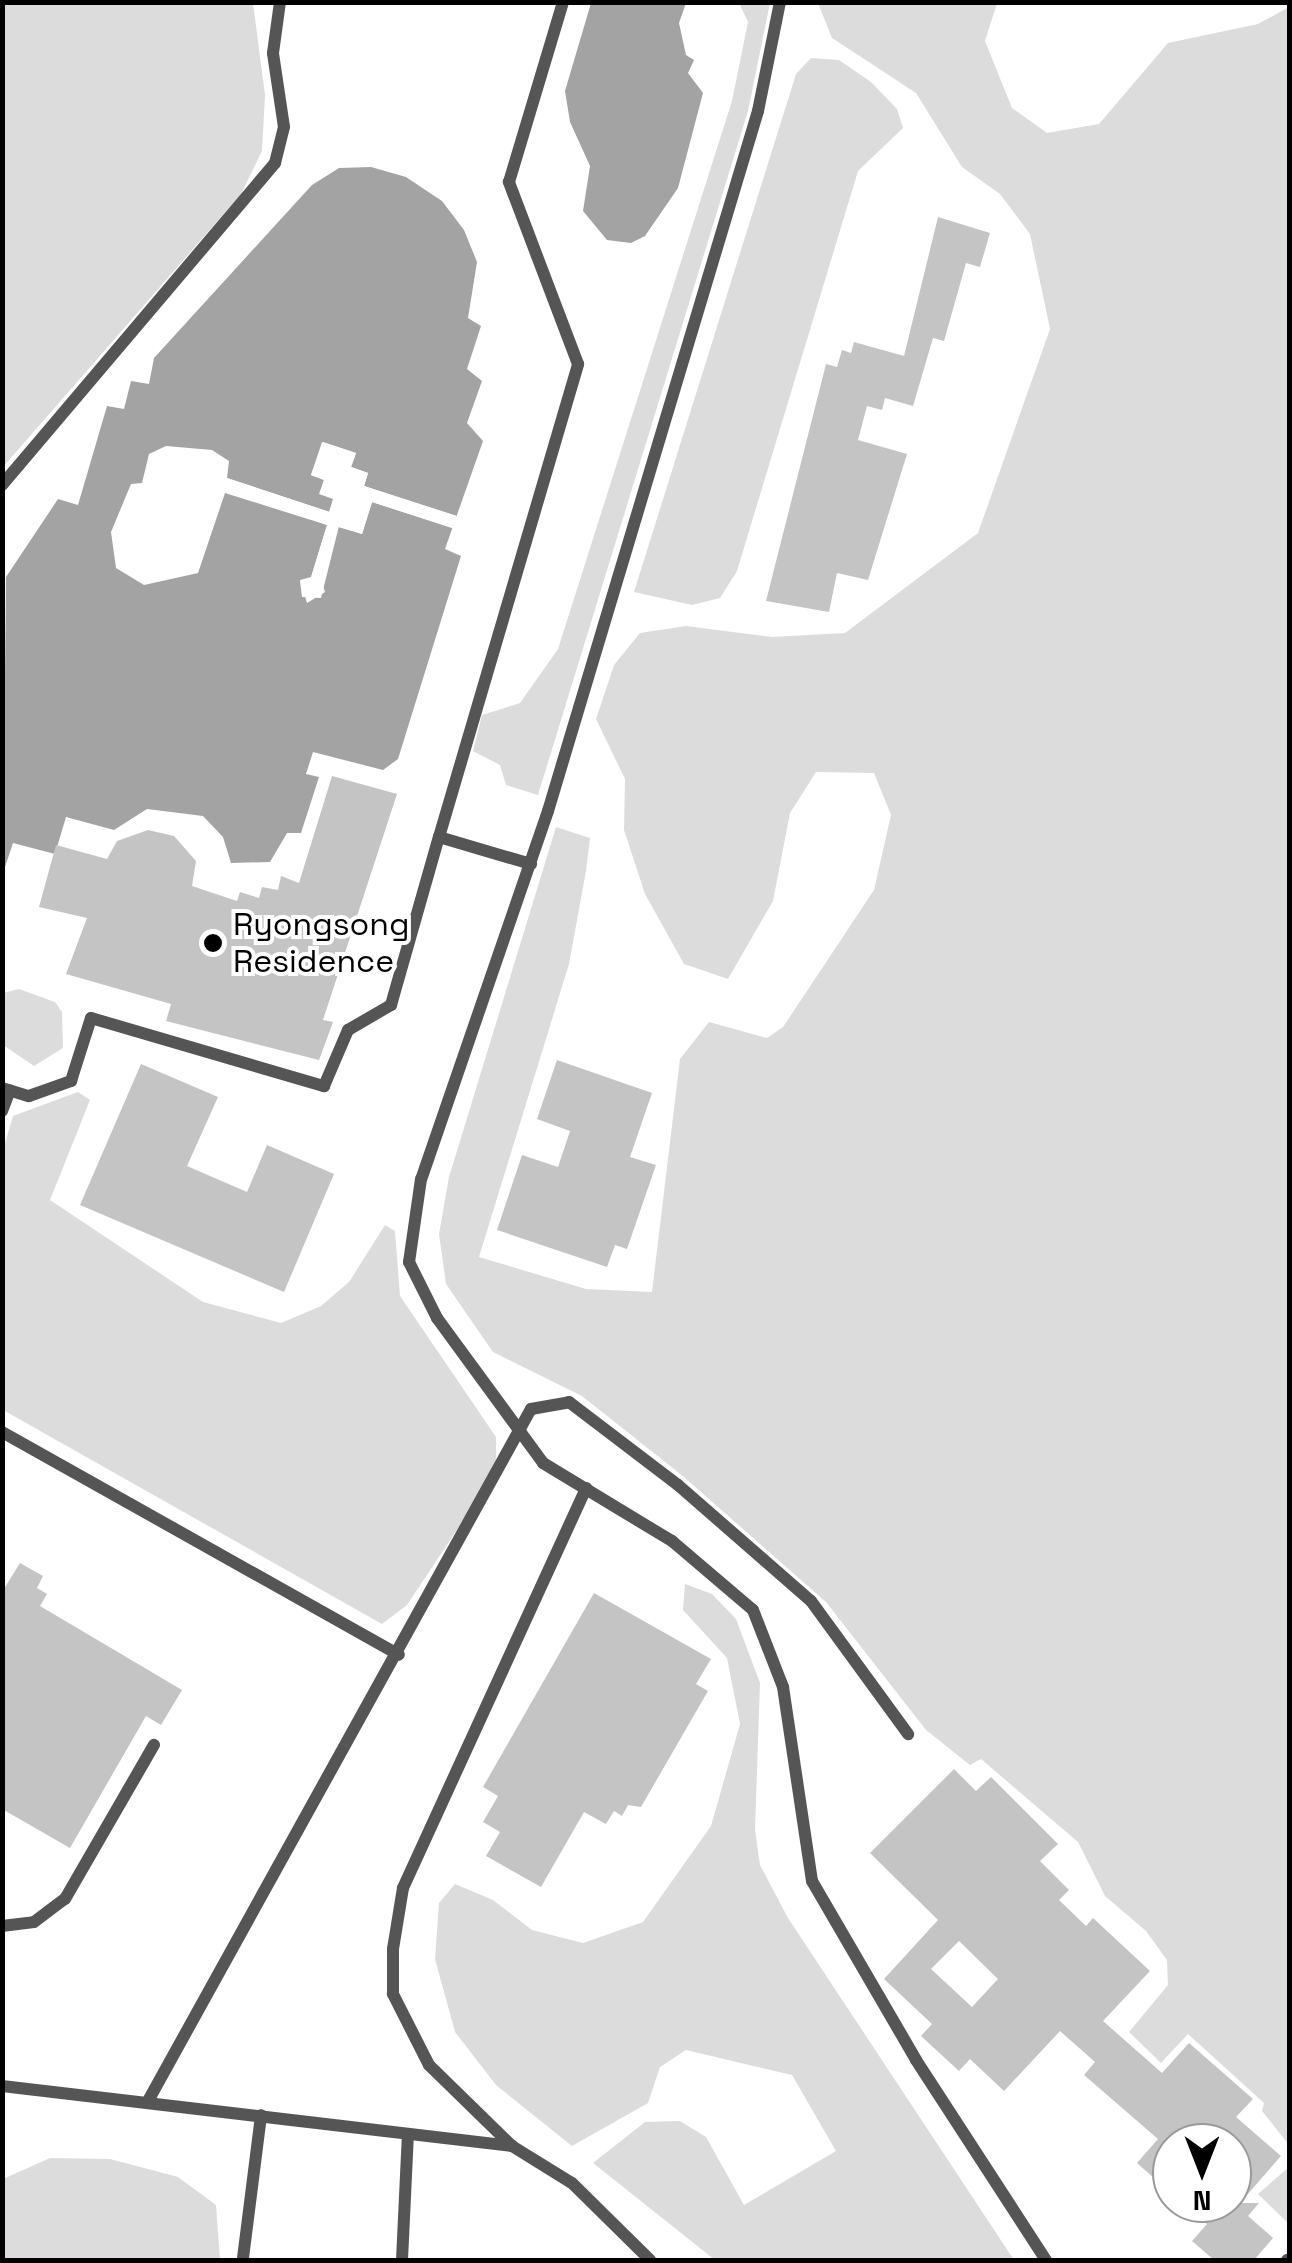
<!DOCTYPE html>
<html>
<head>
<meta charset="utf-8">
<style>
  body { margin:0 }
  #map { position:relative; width:1292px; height:2263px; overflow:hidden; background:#fff; font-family:"Space Grotesk",sans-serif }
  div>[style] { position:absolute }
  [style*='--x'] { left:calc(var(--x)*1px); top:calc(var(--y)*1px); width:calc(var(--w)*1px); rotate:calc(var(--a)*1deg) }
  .green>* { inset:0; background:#dcdcdc }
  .water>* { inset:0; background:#a3a3a3 }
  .pier>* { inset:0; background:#fff }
  .building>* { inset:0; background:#c4c4c4 }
  .lane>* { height:12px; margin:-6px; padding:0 6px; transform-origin:6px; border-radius:6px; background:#555 }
  .dots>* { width:28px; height:28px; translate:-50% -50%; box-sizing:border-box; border:5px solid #fff; border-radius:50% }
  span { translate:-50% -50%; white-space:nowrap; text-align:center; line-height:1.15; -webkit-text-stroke:8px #fff; paint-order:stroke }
  .poi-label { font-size:32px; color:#000 }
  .left { translate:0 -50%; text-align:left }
  .frame { position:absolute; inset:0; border:5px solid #000; pointer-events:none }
  .north { position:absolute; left:1152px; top:2123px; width:100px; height:100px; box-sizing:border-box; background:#fff; border:2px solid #999; border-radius:50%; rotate:180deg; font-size:28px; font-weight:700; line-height:40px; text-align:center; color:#000 }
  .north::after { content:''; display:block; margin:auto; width:35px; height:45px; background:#000; clip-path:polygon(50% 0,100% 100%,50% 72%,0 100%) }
</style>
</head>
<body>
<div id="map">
  <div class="green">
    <i style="clip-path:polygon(3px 3px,253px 3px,265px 95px,262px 151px,241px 194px,3px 467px)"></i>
    <i style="clip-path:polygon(739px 3px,770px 3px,748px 111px,538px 795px,506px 785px,500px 765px,473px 751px,482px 715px,520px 703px,558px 649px,732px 101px,748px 22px)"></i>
    <i style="clip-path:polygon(818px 3px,997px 3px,985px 41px,1012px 108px,1047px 133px,1099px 124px,1168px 43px,1258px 24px,1289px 7px,1289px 2145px,1262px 2111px,1264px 2103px,1188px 2034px,1161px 2063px,1129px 2032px,1168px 1985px,1167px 1960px,1146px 1931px,1105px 1896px,1078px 1842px,981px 1759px,970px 1765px,926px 1730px,826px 1602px,684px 1477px,582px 1396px,493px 1352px,446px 1284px,439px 1234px,449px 1177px,556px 827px,590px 838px,586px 871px,569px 964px,479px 1257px,586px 1289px,652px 1292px,680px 1059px,709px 1022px,767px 1038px,783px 1027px,874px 890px,891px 815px,874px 773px,816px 772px,790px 813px,773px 901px,728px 979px,684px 964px,645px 894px,624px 830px,625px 779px,596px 719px,614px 665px,640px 633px,686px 626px,772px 637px,845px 633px,978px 533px,1050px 329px,1030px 234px,1000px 194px,962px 167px,916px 93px,832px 38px)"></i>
    <i style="clip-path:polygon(811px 58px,839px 60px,871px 82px,897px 109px,903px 128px,858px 171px,737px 571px,720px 598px,692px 605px,634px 592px,796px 74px)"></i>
    <i style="clip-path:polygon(19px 989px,55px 1002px,62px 1012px,63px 1048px,34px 1066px,3px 1045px,3px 993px)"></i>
    <i style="clip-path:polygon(78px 1092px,90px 1100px,50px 1200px,203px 1302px,281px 1323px,321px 1306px,349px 1282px,385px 1225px,395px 1231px,400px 1296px,496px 1437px,496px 1471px,407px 1605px,382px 1624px,3px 1410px,3px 1150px,13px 1116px)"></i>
    <i style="clip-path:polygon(685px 1584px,712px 1594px,736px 1619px,760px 1683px,755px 1830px,760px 1865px,788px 1918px,1014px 2260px,715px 2260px,593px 2163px,645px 2122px,680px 2121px,706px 2137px,744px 2205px,836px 2151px,792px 2075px,686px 2050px,660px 2067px,648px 2103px,572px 2146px,496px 2085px,455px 2032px,435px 1959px,439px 1903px,455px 1884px,493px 1900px,532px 1930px,583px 1943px,643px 1922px,711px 1826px,740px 1724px,727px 1658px,683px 1610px)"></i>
    <i style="clip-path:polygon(50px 2158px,110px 2159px,178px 2177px,216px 2205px,220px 2260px,3px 2260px,3px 2179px)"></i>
    <i style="clip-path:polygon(1289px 2167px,1289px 2224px,1258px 2194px)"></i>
  </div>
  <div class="water">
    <i style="clip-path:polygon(591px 3px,686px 3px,679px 23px,686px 55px,694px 60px,688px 73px,703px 93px,678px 188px,645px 236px,631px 243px,607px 240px,583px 211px,590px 166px,570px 122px,565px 91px)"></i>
    <i style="clip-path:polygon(evenodd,371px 167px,406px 177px,442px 201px,464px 230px,477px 262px,468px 318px,481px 326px,467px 369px,482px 381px,467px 423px,483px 441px,445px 549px,461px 556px,398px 759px,383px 770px,313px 752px,306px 774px,319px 777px,301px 833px,287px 833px,270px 862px,231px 863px,223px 837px,203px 816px,147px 809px,114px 830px,66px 817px,55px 854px,13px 843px,3px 873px,6px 577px,58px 499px,78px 505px,107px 406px,124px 409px,131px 381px,149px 384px,154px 358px,312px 185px,339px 168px,371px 167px,323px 442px,356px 453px,351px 467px,368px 473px,364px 486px,456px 516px,452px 528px,372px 502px,362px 534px,339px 526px,321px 598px,302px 597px,300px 581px,311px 578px,327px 525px,225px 493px,198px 573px,144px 585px,116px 568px,111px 532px,131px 484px,142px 483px,149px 454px,166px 446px,212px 450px,229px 461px,227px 478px,330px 512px,334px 498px,320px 494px,324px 480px,311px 475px,323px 442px)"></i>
  </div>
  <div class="pier">
    <i style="clip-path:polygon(322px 442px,356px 453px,351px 467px,368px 473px,364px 486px,457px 516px,453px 528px,372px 502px,362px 534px,338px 527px,321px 580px,325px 592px,307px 603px,300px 580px,311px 577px,327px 525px,226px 488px,331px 522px,315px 580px,305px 584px,308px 597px,320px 590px,316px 579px,334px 524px,359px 528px,370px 497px,450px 519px,361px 490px,362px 476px,347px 469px,350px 456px,325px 448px,317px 472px,329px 477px,326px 491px,339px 497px,331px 517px,227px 484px,227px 478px,329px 512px,333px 499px,319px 494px,324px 480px,311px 475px)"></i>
  </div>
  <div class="building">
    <i style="clip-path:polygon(938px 217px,990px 233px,980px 267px,966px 263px,944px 341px,933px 338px,913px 406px,885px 398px,882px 410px,867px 406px,858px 440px,907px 454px,868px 580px,837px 573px,829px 612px,766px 601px,826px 364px,837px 367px,842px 350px,851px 353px,854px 342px,904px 356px)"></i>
    <i style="clip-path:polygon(332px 776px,397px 794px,323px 1020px,333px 1022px,319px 1060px,166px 1021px,171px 1004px,66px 974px,87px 918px,39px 907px,56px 845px,107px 859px,117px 841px,148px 830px,174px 836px,196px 861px,192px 886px,237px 901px,240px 892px,259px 898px,262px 887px,278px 890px,281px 876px,299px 883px)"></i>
    <i style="clip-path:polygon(557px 1060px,652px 1093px,630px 1157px,656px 1165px,627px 1249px,615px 1245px,607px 1267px,497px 1230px,522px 1155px,558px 1167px,570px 1131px,537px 1119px)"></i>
    <i style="clip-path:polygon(141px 1064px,218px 1097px,187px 1166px,247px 1192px,267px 1145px,334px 1174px,284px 1292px,80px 1205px)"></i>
    <i style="clip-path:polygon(20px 1563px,43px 1576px,37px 1588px,47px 1594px,40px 1606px,182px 1690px,161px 1725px,146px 1716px,70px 1848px,2px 1809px,2px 1592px)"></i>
    <i style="clip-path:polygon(594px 1593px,711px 1659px,696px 1684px,708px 1691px,641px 1807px,628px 1805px,622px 1816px,614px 1811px,606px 1824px,584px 1812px,541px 1887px,486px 1856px,500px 1832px,483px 1822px,498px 1796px,483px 1787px)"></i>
    <i style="clip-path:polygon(evenodd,954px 1769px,976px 1791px,991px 1777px,1058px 1844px,1040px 1861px,1069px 1890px,1059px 1900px,1086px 1926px,1093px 1918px,1150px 1971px,1103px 2021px,1162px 2073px,1189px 2043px,1253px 2099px,1236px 2117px,1281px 2156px,1240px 2203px,1259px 2203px,1248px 2216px,1273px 2238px,1254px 2260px,1214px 2260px,1192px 2241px,1207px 2224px,1183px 2203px,1232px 2203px,1232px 2143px,1172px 2143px,1172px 2194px,1137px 2163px,1158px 2139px,1084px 2075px,1095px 2062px,1060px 2031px,1004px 2091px,970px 2059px,959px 2071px,921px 2036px,932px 2024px,884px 1979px,938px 1920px,870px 1853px,954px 1769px,959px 1941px,998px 1979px,972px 2007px,931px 1969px,959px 1941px)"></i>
  </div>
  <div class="lane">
    <i style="--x:780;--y:2;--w:111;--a:101.4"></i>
    <i style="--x:758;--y:111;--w:731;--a:106.7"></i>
    <i style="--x:548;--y:811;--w:389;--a:109"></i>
    <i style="--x:421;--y:1179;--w:84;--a:98.2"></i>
    <i style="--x:409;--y:1262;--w:63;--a:63.4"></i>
    <i style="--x:437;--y:1318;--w:180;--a:53.8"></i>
    <i style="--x:543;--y:1463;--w:151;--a:31.2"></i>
    <i style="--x:672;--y:1541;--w:106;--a:40.4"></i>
    <i style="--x:753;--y:1610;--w:83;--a:68.7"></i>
    <i style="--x:783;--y:1687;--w:196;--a:81.5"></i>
    <i style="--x:812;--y:1881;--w:207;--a:59.8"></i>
    <i style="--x:916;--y:2060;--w:239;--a:57"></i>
    <i style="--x:2;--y:485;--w:422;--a:-49.7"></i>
    <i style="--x:275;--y:163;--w:37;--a:-76"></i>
    <i style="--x:284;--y:127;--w:75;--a:-98.5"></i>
    <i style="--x:273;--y:53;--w:51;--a:-82.2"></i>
    <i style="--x:439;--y:837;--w:493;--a:-73.6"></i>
    <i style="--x:578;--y:364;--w:195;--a:-110.8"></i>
    <i style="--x:509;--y:182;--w:188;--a:-73.3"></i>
    <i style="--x:2;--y:1088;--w:28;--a:17"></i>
    <i style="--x:29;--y:1096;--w:45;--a:-19.7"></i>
    <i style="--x:71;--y:1081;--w:66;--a:-72.4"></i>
    <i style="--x:91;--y:1018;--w:243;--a:16.3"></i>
    <i style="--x:324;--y:1086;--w:61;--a:-66.8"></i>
    <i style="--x:348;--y:1030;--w:50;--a:-30.2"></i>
    <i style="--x:391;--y:1005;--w:175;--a:-74.1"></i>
    <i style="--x:439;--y:837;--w:96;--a:16.4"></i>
    <i style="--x:2;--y:1111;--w:22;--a:-69"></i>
    <i style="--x:2;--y:1432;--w:455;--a:29.3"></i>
    <i style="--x:2;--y:1926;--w:32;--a:-7"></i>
    <i style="--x:34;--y:1922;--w:39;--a:-37"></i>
    <i style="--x:65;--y:1899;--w:178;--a:-60"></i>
    <i style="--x:2;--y:2086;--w:514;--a:6.71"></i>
    <i style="--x:512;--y:2146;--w:70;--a:31.7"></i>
    <i style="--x:572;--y:2183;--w:110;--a:44.6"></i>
    <i style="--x:148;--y:2101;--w:791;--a:-61.04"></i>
    <i style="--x:531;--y:1409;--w:39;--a:-10"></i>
    <i style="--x:569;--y:1402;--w:137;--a:37.3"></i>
    <i style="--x:678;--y:1485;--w:176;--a:41.1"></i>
    <i style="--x:811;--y:1601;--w:165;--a:53.9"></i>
    <i style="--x:512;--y:2146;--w:116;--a:-135.7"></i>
    <i style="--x:429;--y:2065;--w:80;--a:-116.9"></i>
    <i style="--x:393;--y:1994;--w:45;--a:-90"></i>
    <i style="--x:393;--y:1949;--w:62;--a:-80.7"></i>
    <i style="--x:403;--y:1888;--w:440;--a:-65.4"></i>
    <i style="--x:243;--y:2258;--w:144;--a:-82.8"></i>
    <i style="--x:402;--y:2260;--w:126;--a:-87.3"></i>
    <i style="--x:1287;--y:2260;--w:3;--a:-18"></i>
  </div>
  <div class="dots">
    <i style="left:213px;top:943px;background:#000"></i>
  </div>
  <div class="poi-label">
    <span class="left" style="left:233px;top:943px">Ryongsong<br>Residence</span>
  </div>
  <div class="frame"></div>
  <div class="north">N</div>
</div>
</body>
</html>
